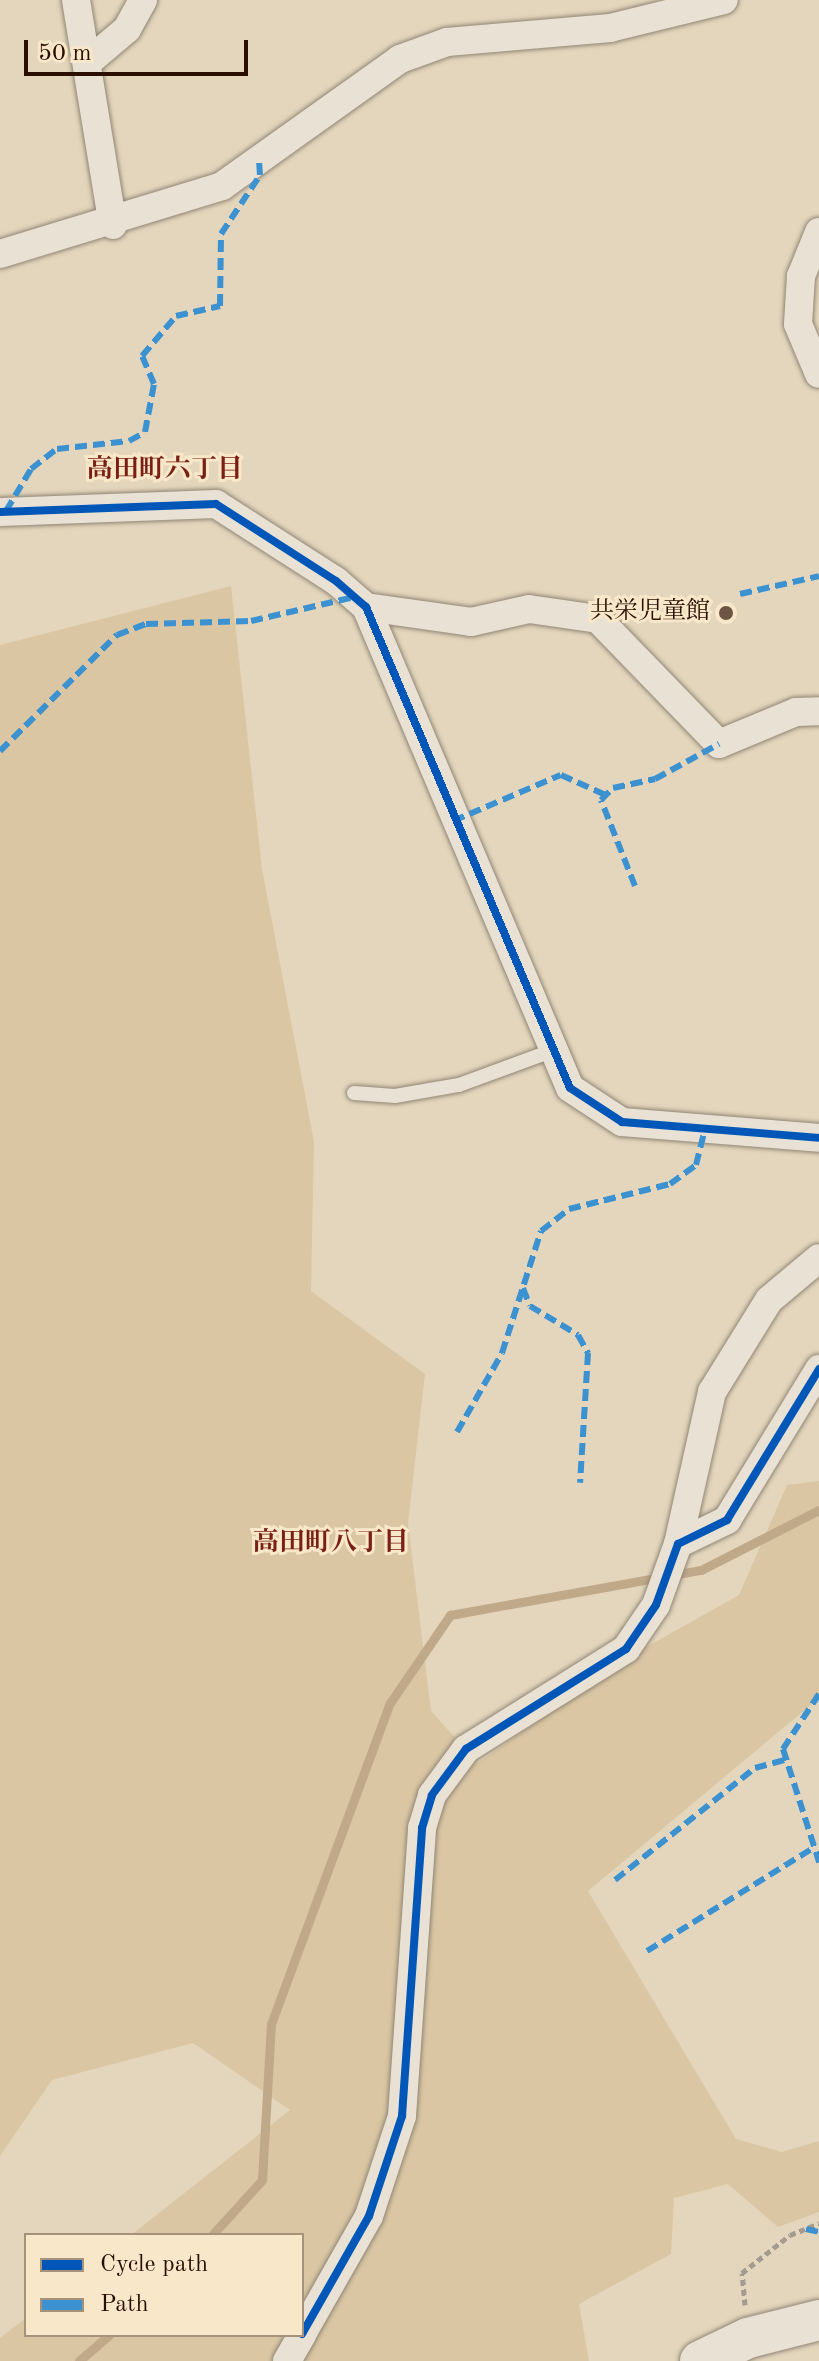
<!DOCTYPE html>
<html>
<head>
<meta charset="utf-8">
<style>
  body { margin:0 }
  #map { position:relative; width:819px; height:2361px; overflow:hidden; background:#e4d6bc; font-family:"Old Standard TT","Noto Serif JP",serif }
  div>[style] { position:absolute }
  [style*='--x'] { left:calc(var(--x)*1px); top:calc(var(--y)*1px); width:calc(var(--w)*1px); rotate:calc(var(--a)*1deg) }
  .green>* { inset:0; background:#dac6a3 }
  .stream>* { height:9px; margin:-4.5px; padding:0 4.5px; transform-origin:4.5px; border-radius:4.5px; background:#c0a989 }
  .path>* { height:5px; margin-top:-2.5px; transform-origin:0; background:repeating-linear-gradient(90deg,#a39a90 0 6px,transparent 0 10px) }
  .roads { filter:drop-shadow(0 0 2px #918676) drop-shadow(0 0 2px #918676) }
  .lane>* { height:14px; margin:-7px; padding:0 7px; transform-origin:7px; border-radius:7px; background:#e8e1d4 }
  .street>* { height:28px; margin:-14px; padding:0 14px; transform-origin:14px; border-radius:14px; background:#e8e1d4 }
  .secondary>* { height:40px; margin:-20px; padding:0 20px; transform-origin:20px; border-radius:20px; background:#e8e1d4 }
  .quiet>* { height:6px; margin-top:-3px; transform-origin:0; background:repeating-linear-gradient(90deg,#3c92d1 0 12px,transparent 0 18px) }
  .cycleway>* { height:8px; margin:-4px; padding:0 4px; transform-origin:4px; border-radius:4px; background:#0057b8 }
  .dots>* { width:22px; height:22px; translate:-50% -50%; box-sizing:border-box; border:4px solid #f8e8c9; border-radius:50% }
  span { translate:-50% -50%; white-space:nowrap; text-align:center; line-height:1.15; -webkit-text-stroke:6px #f8e8c9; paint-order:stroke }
  .poi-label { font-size:24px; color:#2b0f03 }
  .right { translate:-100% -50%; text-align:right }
  .neighbourhood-label { font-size:26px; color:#7a1f14; font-weight:700 }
  .legend { position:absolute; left:24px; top:2233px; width:280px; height:104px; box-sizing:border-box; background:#f8e8c9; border:2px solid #a6917a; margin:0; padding:10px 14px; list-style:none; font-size:24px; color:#2b0f03 }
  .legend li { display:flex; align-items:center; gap:16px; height:40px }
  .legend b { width:40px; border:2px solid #a6917a }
  .scale { position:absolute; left:24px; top:40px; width:224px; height:36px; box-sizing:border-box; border:4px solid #2b0f03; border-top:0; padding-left:10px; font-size:24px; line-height:28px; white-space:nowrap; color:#2b0f03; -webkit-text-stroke:6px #f8e8c9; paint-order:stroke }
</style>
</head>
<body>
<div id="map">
  <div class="green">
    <i style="clip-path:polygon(231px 586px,262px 869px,314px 1142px,311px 1291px,425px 1374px,408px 1523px,431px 1711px,478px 1763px,634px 1654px,739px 1595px,787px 1485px,819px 1481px,819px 1698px,588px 1891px,736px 2139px,782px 2152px,819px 2141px,819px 2212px,778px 2227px,728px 2184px,674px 2198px,671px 2254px,579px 2304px,589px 2361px,0 2361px,0 2338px,26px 2318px,26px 2335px,302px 2335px,302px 2235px,131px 2235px,290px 2110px,193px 2043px,52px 2080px,0 2156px,0 645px)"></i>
  </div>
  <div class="stream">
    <i style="--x:212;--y:2235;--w:74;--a:-47.7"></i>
    <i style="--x:262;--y:2180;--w:156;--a:-86.7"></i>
    <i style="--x:271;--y:2024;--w:342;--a:-69.7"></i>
    <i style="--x:390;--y:1703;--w:107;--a:-55.7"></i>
    <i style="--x:450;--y:1615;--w:255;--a:-10.2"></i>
    <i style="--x:701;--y:1570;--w:132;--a:-27"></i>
    <i style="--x:79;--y:2361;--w:40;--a:-41"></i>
  </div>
  <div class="path">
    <i style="--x:745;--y:2305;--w:32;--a:-95"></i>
    <i style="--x:742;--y:2273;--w:61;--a:-38.4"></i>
    <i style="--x:790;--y:2235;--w:31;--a:-22"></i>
  </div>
  <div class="roads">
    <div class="lane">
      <i style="--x:354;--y:1093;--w:41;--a:4.2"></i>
      <i style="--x:395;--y:1096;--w:65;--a:-9.8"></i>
      <i style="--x:459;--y:1085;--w:101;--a:-20.2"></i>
    </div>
    <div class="street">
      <i style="--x:76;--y:0;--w:228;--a:80.7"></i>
      <i style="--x:88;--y:62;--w:51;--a:-40.2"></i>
      <i style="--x:127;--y:29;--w:33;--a:-61"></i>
      <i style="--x:819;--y:232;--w:48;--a:112.2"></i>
      <i style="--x:801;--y:276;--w:48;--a:93.6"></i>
      <i style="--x:798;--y:324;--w:54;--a:67.2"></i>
      <i style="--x:0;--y:254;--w:232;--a:-17"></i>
      <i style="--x:222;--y:186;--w:219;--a:-35.5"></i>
      <i style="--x:400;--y:59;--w:50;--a:-19.9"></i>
      <i style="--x:447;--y:42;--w:164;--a:-4.9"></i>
      <i style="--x:610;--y:28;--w:117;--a:-13.8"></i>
      <i style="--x:0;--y:512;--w:216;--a:-2.1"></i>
      <i style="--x:216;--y:504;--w:143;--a:32.7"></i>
      <i style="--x:336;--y:581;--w:40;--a:41"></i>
      <i style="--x:366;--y:607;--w:522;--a:67.02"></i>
      <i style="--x:570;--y:1088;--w:62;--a:33.2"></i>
      <i style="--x:622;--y:1122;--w:198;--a:4.6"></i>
      <i style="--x:366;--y:607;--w:106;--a:8.1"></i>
      <i style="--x:471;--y:622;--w:59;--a:-12.6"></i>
      <i style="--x:529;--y:609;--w:70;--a:8.2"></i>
      <i style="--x:598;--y:619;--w:174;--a:45.9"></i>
      <i style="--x:719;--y:744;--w:83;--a:-22.6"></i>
      <i style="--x:796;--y:712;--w:23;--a:-2"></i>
      <i style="--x:678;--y:1544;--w:156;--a:-77.4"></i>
      <i style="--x:712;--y:1392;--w:108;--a:-58.2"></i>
      <i style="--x:769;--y:1300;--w:65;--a:-40"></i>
      <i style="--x:302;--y:2334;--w:136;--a:-60.4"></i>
      <i style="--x:369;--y:2216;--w:105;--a:-71.7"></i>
      <i style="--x:402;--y:2116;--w:289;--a:-86"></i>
      <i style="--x:422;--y:1828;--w:34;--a:-73"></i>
      <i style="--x:432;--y:1795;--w:57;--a:-53.5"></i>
      <i style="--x:466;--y:1749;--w:189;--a:-32"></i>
      <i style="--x:626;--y:1649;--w:53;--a:-55.7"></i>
      <i style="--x:656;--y:1605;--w:65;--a:-70.2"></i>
      <i style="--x:678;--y:1544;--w:55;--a:-26.1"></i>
      <i style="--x:727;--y:1520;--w:177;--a:-58.6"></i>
      <i style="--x:287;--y:2361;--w:30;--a:-60"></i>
    </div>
    <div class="secondary">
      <i style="--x:700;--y:2361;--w:53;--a:-25.6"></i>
      <i style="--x:748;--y:2338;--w:73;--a:-14.2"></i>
    </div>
  </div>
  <div class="quiet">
    <i style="--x:6;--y:511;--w:49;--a:-59.2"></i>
    <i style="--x:31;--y:469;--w:33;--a:-38"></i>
    <i style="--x:57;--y:449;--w:72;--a:-6.3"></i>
    <i style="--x:129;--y:441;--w:18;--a:-29"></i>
    <i style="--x:145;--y:432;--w:49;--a:-79.4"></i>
    <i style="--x:154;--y:384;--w:30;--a:-113"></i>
    <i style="--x:142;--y:356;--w:52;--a:-49.6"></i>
    <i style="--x:176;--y:316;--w:45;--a:-12.8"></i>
    <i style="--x:220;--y:306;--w:72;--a:-89.2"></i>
    <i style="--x:221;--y:234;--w:71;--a:-56.5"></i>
    <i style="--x:260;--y:175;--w:14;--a:-94"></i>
    <i style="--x:740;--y:594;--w:81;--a:-12.8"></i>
    <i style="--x:0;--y:751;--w:165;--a:-44.8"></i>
    <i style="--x:117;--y:635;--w:31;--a:-21"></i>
    <i style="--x:146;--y:624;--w:105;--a:-1.6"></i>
    <i style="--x:251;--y:621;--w:106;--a:-13.1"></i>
    <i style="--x:453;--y:821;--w:117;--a:-23.1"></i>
    <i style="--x:561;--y:775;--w:49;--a:24"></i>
    <i style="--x:635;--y:886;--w:92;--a:-111.6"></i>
    <i style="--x:601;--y:800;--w:17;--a:-45"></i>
    <i style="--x:613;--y:788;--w:43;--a:-12.1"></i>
    <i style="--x:655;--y:779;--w:73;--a:-28.7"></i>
    <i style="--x:523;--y:1288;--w:19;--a:69"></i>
    <i style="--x:530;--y:1306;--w:56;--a:31.1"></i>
    <i style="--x:578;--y:1335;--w:21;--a:61"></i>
    <i style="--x:588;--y:1353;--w:130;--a:93.5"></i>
    <i style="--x:457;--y:1432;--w:91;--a:-60.3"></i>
    <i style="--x:502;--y:1353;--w:128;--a:-72.3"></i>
    <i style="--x:541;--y:1231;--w:36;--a:-38"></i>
    <i style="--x:569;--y:1209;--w:104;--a:-13.9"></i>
    <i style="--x:670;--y:1184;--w:32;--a:-36"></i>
    <i style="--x:696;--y:1165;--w:37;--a:-76"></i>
    <i style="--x:819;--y:1694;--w:66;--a:123.2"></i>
    <i style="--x:783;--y:1749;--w:119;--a:72.3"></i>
    <i style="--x:615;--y:1880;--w:179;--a:-38.7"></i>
    <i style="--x:755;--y:1768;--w:31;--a:-15"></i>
    <i style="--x:647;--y:1951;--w:195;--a:-31.8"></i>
    <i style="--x:806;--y:2229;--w:13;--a:13"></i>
  </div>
  <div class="cycleway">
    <i style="--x:0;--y:512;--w:216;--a:-2.1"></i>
    <i style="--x:216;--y:504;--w:143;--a:32.7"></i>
    <i style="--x:336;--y:581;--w:40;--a:41"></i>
    <i style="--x:366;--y:607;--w:522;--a:67.02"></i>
    <i style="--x:570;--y:1088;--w:62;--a:33.2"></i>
    <i style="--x:622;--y:1122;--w:198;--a:4.6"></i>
    <i style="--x:302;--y:2334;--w:136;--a:-60.4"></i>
    <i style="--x:369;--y:2216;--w:105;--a:-71.7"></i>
    <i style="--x:402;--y:2116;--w:289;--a:-86"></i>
    <i style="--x:422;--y:1828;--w:34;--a:-73"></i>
    <i style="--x:432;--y:1795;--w:57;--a:-53.5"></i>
    <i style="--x:466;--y:1749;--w:189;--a:-32"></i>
    <i style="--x:626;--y:1649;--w:53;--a:-55.7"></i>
    <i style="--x:656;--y:1605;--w:65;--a:-70.2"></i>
    <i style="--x:678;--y:1544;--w:55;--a:-26.1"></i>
    <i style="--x:727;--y:1520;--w:177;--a:-58.6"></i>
  </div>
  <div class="dots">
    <i style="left:726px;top:613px;background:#6c5544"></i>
  </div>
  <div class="poi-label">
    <span class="right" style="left:710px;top:613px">共栄児童館</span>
  </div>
  <div class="neighbourhood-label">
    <span style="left:165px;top:471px">高田町六丁目</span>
    <span style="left:331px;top:1544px">高田町八丁目</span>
  </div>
  <ul class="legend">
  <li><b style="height:10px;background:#0057b8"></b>Cycle path</li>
  <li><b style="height:10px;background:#3c92d1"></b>Path</li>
  </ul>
  <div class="scale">50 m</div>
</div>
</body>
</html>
